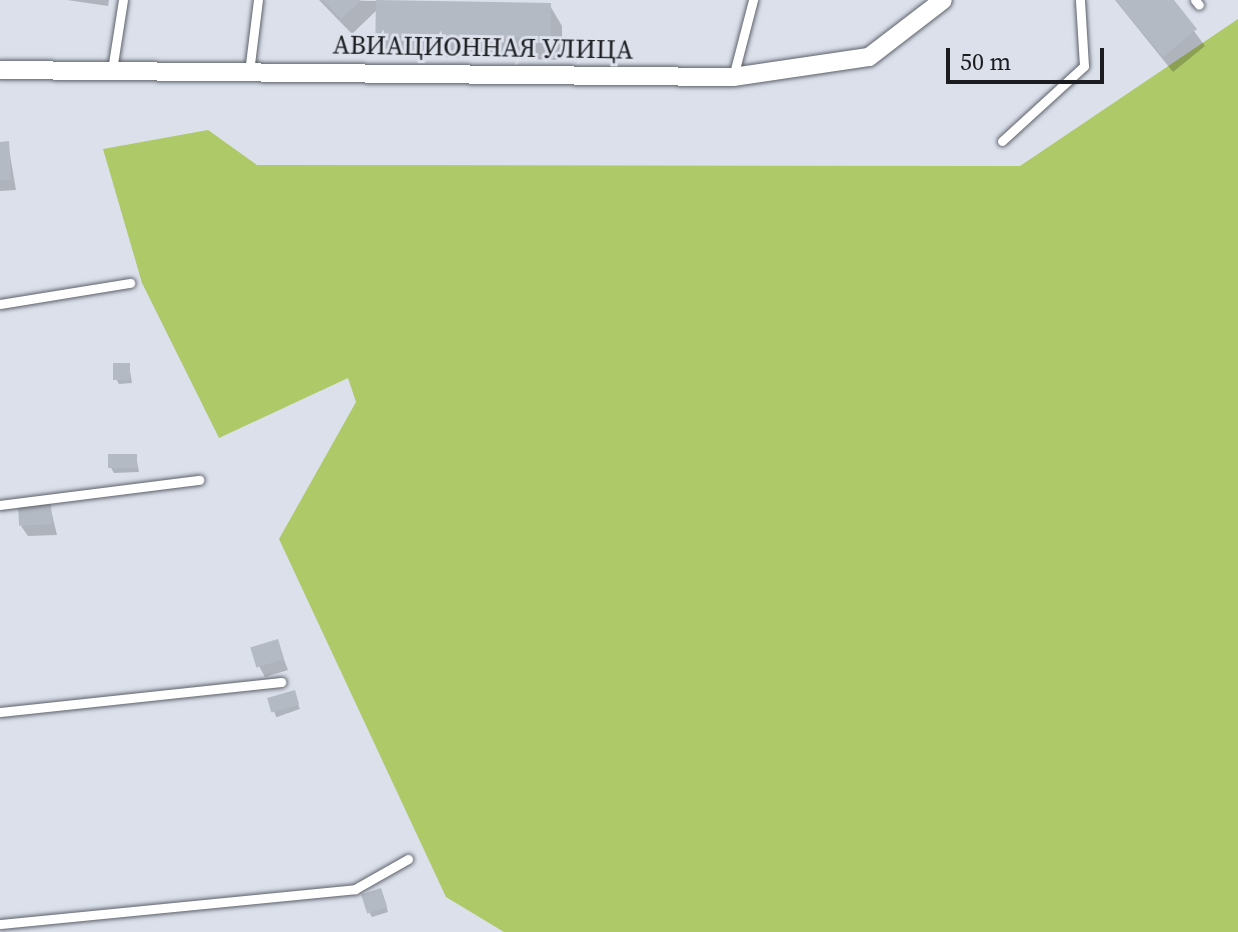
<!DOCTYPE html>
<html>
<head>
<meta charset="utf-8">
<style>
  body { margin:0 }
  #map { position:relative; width:1238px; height:932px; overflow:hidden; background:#dbe0eb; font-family:"Source Serif 4",serif }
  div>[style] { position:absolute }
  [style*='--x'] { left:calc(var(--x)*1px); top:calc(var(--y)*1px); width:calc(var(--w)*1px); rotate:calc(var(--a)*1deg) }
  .green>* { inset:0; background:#aec968 }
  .shadow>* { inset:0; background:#0003; transform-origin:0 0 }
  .building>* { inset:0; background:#b4bac4; transform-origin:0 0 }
  .roads { filter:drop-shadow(0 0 2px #5c6069) drop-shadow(0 0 2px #5c6069) }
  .lane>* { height:9px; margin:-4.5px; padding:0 4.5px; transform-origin:4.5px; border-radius:4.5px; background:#fff }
  .street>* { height:18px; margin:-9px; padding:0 9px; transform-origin:9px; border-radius:9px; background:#fff }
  span { translate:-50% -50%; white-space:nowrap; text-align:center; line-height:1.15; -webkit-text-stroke:6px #dbe0eb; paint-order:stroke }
  .street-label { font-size:26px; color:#1a1c1f }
  .scale { position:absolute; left:946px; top:48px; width:158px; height:36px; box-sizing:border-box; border:4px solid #1a1c1f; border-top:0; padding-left:10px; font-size:24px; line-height:28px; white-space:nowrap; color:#1a1c1f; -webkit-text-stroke:6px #dbe0eb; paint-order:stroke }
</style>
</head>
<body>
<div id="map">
  <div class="green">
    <i style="clip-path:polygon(1238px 19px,1238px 932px,504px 932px,446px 897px,279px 539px,356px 402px,348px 378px,219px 438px,142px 283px,103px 149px,208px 130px,257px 165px,1020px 166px)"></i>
  </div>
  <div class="shadow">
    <i style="clip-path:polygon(67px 0,109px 0,108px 6px)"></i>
    <i style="clip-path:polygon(319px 0,549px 4px,562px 26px,562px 60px,390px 56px,377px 35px,378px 9px,352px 34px)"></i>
    <i style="clip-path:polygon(1115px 0,1171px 0,1205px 46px,1173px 72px)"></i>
    <i style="clip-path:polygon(8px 143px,16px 190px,0 191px,0 144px)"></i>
    <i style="clip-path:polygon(129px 365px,132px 383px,119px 384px,116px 379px)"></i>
    <i style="clip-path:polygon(136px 456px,139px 472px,114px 473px,111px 468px)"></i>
    <i style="clip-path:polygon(50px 506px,57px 535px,28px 536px,21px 526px)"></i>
    <i style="clip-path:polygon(277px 641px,288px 670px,265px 677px,259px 666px)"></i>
    <i style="left:294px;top:692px;width:18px;height:25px;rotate:71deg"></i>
    <i style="clip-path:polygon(383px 895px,388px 912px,372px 917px,369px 912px)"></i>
  </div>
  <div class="building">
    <i style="clip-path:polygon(323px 0,361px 0,341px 19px)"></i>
    <i style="left:376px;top:0;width:175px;height:35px;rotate:1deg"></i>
    <i style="clip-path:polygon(1116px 0,1174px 0,1197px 29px,1163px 57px)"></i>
    <i style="clip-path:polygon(9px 141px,11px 180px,0 180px,0 142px)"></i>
    <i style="left:113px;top:363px;width:17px;height:17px"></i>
    <i style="left:137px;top:454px;width:14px;height:29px;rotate:90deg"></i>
    <i style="left:51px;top:504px;width:20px;height:33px;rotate:87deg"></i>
    <i style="left:278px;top:639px;width:21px;height:29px;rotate:73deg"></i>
    <i style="left:295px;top:690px;width:15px;height:29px;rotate:74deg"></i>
    <i style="left:381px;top:888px;width:20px;height:21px;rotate:72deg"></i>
  </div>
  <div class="roads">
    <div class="lane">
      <i style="--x:1195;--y:0;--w:6;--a:51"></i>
      <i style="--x:112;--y:70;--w:71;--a:-81.1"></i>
      <i style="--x:249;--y:72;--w:73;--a:-82.9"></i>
      <i style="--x:733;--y:77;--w:80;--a:-75.4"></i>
      <i style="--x:1002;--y:141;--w:111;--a:-42.4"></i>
      <i style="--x:1084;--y:66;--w:66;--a:-93.5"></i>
      <i style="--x:0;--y:304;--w:132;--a:-9.2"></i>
      <i style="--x:0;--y:505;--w:201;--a:-7.2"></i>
      <i style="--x:0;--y:712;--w:283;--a:-6.1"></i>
      <i style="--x:0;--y:924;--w:357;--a:-5.6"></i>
      <i style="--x:355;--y:889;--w:61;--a:-29.5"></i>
    </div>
    <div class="street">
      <i style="--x:0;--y:70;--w:733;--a:0.55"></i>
      <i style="--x:733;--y:77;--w:137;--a:-8.4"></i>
      <i style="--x:869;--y:57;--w:93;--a:-37.6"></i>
    </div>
  </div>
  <div class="street-label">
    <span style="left:483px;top:48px;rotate:1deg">АВИАЦИОННАЯ УЛИЦА</span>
  </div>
  <div class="scale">50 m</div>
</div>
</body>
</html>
